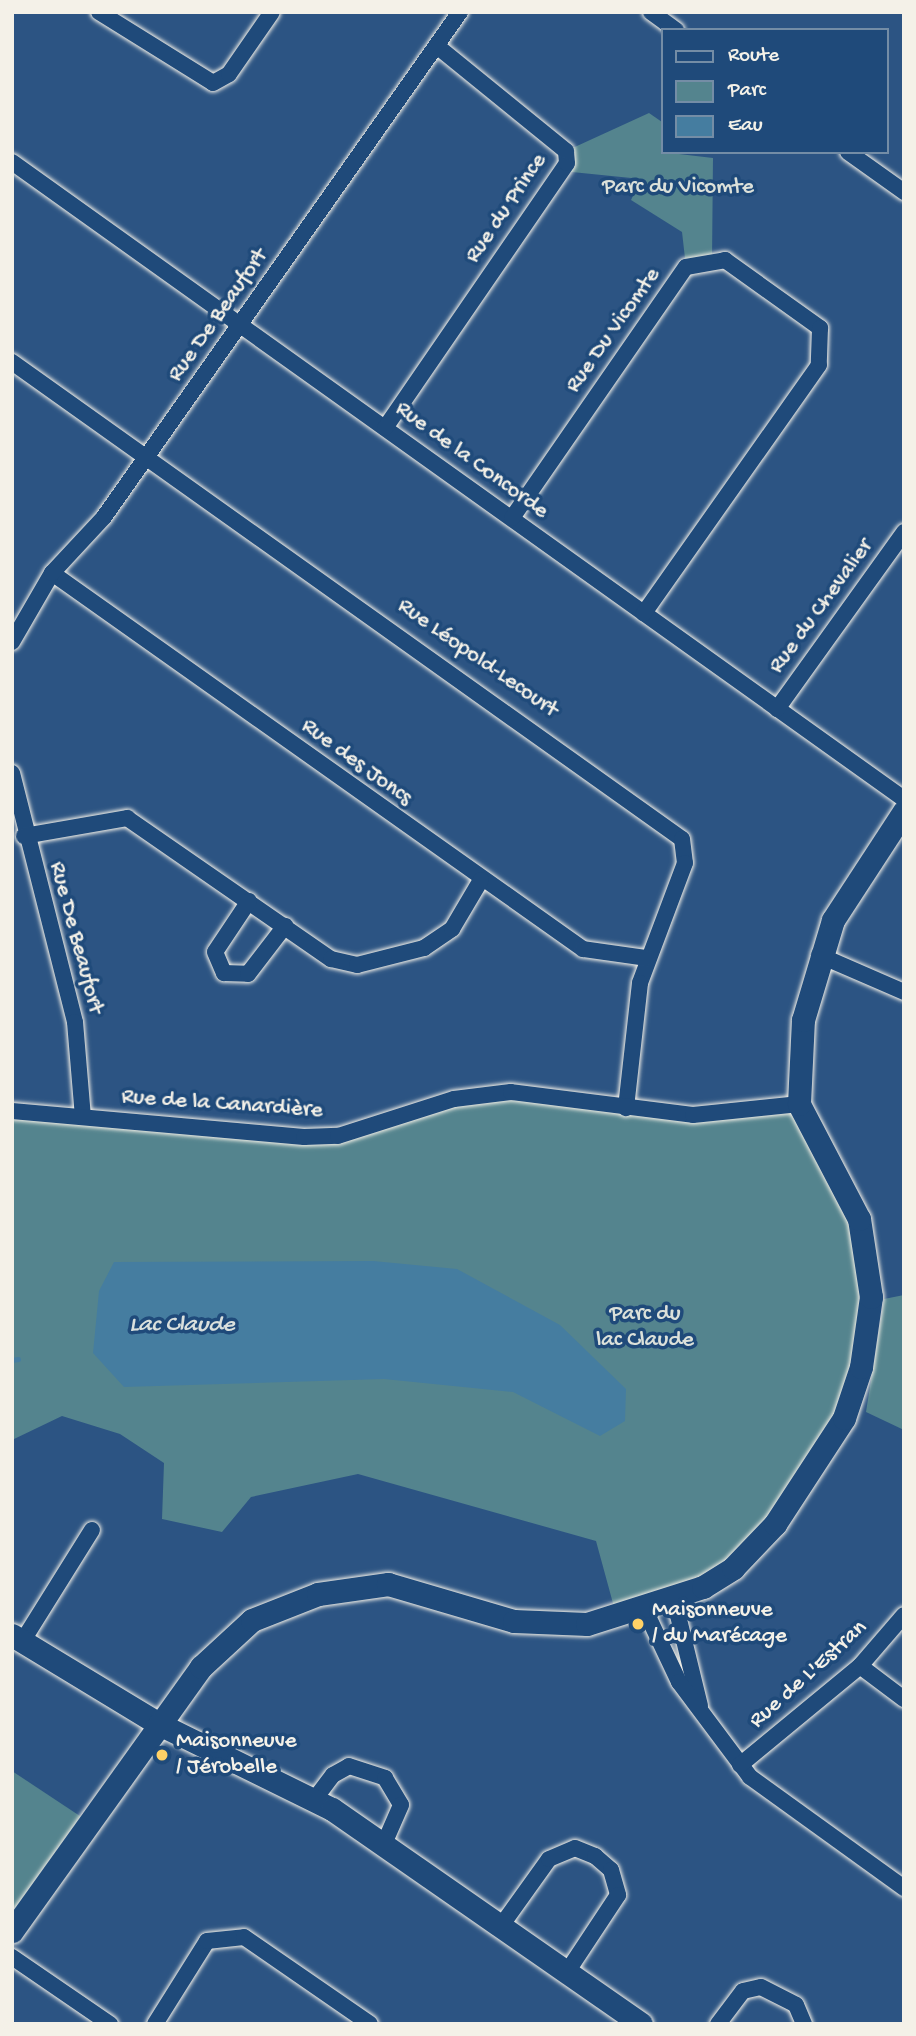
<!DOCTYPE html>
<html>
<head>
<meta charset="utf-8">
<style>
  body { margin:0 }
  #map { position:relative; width:916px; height:2036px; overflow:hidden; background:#2c5483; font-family:"Gochi Hand",sans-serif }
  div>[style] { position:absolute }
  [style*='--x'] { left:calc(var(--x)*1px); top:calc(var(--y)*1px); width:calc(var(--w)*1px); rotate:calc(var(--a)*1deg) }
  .green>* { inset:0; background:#54848e }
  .water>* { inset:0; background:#457da0 }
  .stream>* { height:4.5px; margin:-2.25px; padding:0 2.25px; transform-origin:2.25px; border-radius:2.25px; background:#457da0 }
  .roads { filter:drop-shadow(0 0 2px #f4f1e8) drop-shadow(0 0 2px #f4f1e8) }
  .street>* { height:16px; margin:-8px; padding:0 8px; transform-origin:8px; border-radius:8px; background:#1f4a7a }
  .secondary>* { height:23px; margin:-11.5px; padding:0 11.5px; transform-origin:11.5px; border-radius:11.5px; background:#1f4a7a }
  .dots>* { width:19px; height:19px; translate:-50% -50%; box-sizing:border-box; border:4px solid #1f4a7a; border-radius:50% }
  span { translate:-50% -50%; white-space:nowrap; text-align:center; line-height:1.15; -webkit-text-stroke:7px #1f4a7a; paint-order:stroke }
  .park-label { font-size:23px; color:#dce1da }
  .street-label { font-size:23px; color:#f4f1e8 }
  .poi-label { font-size:23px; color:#f4f1e8 }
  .left { translate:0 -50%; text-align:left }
  .water-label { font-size:24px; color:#dae0dd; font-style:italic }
  .frame { position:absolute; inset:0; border:14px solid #f4f1e8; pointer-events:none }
  .legend { position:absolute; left:661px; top:28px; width:228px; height:126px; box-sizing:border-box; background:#1f4a7a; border:2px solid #748da6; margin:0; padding:9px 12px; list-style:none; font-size:21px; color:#f4f1e8 }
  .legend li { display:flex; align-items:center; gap:14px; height:35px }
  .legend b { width:35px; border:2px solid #748da6 }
</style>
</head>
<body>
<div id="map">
  <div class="green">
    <i style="clip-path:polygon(649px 113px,662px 122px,662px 152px,713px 158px,712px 262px,686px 267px,682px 232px,631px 200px,641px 179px,562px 171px,566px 151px)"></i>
    <i style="clip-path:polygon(511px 1092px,694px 1115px,799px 1104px,864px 1235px,859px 1376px,746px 1556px,617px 1618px,596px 1541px,358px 1474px,251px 1497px,222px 1532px,162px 1519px,164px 1463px,120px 1434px,62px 1416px,12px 1440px,12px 1111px,304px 1137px)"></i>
    <i style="clip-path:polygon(904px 1295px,904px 1430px,866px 1412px,884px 1299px)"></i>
    <i style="clip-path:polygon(12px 1771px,89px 1822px,12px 1931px)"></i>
  </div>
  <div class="water">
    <i style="clip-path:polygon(373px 1261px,457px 1269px,560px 1325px,626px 1389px,625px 1421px,600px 1436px,513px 1392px,384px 1379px,124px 1387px,93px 1353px,99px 1291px,114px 1262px)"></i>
  </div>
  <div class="stream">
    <i style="--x:12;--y:1360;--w:6;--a:-9"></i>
  </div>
  <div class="roads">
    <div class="street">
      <i style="--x:99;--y:12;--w:134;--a:31.9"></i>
      <i style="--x:213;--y:83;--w:18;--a:-29"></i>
      <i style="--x:229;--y:74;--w:75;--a:-55.3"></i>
      <i style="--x:651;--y:12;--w:31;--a:36"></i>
      <i style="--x:848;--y:152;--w:69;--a:35.5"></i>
      <i style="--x:12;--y:162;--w:1096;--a:35.53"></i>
      <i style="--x:12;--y:362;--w:822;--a:35.45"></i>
      <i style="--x:682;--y:839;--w:24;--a:83"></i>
      <i style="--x:685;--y:863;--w:128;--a:110.6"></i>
      <i style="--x:640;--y:983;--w:126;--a:96.4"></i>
      <i style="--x:385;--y:428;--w:321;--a:-55.5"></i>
      <i style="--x:567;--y:163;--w:12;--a:-95"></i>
      <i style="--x:566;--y:151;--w:166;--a:-140.9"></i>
      <i style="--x:512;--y:518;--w:305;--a:-55.3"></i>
      <i style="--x:686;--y:267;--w:40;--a:-10"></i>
      <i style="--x:725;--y:260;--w:117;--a:35.6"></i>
      <i style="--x:820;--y:328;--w:37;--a:92"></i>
      <i style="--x:819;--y:365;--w:304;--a:125.2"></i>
      <i style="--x:52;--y:573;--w:651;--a:35.3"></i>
      <i style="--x:583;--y:949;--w:64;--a:8.1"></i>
      <i style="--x:12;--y:642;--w:80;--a:-59.9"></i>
      <i style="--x:52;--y:573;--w:76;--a:-47.1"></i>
      <i style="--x:104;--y:517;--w:618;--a:-54.82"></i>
      <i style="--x:777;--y:709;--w:218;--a:-54.3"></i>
      <i style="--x:12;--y:773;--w:257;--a:75.8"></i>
      <i style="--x:75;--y:1022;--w:95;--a:85.2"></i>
      <i style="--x:24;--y:836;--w:105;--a:-9.9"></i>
      <i style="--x:127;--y:818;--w:248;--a:34.7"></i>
      <i style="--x:331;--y:959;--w:27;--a:13"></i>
      <i style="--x:357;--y:965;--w:69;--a:-14.2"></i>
      <i style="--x:424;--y:948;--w:34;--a:-34"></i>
      <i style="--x:452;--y:929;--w:57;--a:-59.4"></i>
      <i style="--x:249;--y:901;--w:61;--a:123.7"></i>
      <i style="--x:215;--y:952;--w:23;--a:67"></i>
      <i style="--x:224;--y:973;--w:24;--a:2"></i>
      <i style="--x:248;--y:974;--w:61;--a:-52.4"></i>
      <i style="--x:819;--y:955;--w:93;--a:23.5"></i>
      <i style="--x:12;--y:1111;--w:293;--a:5.1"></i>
      <i style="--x:304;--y:1137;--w:34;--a:-2"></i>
      <i style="--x:338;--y:1136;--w:122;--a:-17.7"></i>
      <i style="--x:454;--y:1099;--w:57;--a:-7"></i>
      <i style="--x:511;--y:1092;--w:183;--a:7.2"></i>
      <i style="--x:693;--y:1115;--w:107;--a:-5.9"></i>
      <i style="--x:674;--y:1599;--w:110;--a:76.3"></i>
      <i style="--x:645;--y:1610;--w:80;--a:64.7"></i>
      <i style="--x:679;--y:1682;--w:119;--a:53.2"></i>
      <i style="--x:750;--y:1777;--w:190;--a:35.8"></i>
      <i style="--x:22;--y:1642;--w:132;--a:-58"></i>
      <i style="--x:860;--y:1666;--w:55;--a:36.9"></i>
      <i style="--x:740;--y:1765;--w:156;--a:-39.5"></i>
      <i style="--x:860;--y:1666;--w:67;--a:-49.2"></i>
      <i style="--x:314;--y:1800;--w:31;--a:-53"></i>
      <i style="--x:333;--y:1775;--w:18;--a:-29"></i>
      <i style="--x:349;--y:1766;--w:38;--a:18"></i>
      <i style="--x:385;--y:1778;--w:31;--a:59"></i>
      <i style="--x:401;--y:1805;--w:43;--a:113.6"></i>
      <i style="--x:501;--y:1926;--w:82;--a:-54.4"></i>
      <i style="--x:549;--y:1859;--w:28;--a:-23"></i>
      <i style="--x:575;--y:1848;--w:22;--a:22"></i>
      <i style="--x:595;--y:1856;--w:21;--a:41"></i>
      <i style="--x:611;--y:1870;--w:26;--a:74"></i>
      <i style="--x:618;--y:1895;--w:92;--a:123.5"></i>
      <i style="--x:12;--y:1957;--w:119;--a:34.4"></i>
      <i style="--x:155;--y:2024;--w:98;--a:-57.9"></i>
      <i style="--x:207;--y:1941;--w:37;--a:-6"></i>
      <i style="--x:244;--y:1937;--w:153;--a:34.6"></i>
      <i style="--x:718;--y:2024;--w:41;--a:-52.9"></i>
      <i style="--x:743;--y:1991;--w:18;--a:-13"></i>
      <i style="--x:761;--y:1987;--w:39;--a:27"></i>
      <i style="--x:796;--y:2005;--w:21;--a:67"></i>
    </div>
    <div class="secondary">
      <i style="--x:12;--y:1635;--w:172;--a:31.2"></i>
      <i style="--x:159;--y:1724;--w:193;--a:26.2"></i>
      <i style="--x:332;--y:1809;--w:376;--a:34.8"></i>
      <i style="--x:12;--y:1931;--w:325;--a:-54.4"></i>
      <i style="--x:201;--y:1667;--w:69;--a:-42.7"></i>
      <i style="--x:252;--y:1620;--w:71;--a:-21.5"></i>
      <i style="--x:318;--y:1594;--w:71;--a:-8.1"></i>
      <i style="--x:388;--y:1584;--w:131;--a:16.4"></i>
      <i style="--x:514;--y:1621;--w:73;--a:2.4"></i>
      <i style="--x:587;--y:1624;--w:122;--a:-17.7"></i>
      <i style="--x:703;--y:1587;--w:36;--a:-32"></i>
      <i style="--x:733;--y:1568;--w:61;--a:-46.3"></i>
      <i style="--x:775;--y:1524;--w:126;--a:-56.9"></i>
      <i style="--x:844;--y:1418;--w:54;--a:-71.6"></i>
      <i style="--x:861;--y:1367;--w:71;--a:-81.9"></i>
      <i style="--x:871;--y:1297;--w:79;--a:-98.7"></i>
      <i style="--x:859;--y:1219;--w:130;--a:-117.6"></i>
      <i style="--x:799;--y:1104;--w:84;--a:-87.3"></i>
      <i style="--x:803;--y:1020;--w:104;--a:-73.3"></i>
      <i style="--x:833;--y:920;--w:130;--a:-56.9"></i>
    </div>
  </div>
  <div class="dots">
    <i style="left:638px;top:1624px;background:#ffd166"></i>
    <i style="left:162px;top:1755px;background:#ffd166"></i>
  </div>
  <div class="park-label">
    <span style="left:678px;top:188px">Parc du Vicomte</span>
    <span style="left:645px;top:1328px">Parc du<br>lac Claude</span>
  </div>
  <div class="street-label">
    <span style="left:507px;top:209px;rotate:-56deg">Rue du Prince</span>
    <span style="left:219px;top:316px;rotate:-55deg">Rue De Beaufort</span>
    <span style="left:614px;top:331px;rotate:-55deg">Rue Du Vicomte</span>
    <span style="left:471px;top:461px;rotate:36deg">Rue de la Concorde</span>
    <span style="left:822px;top:607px;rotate:-54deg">Rue du Chevalier</span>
    <span style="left:477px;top:659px;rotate:35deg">Rue Léopold-Lecourt</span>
    <span style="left:356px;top:763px;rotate:36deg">Rue des Joncs</span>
    <span style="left:75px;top:938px;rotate:75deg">Rue De Beaufort</span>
    <span style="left:222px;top:1105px;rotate:4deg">Rue de la Canardière</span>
    <span style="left:809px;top:1675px;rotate:-42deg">Rue de L'Estran</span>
  </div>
  <div class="poi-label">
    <span class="left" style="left:652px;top:1624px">Maisonneuve<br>/ du Marécage</span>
    <span class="left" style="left:176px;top:1755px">Maisonneuve<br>/ Jérobelle</span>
  </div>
  <div class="water-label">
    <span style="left:182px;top:1326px">Lac Claude</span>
  </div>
  <div class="frame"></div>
  <ul class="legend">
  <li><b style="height:9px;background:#1f4a7a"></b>Route</li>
  <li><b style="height:19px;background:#54848e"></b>Parc</li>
  <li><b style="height:19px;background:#457da0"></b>Eau</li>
  </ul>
</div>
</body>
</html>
